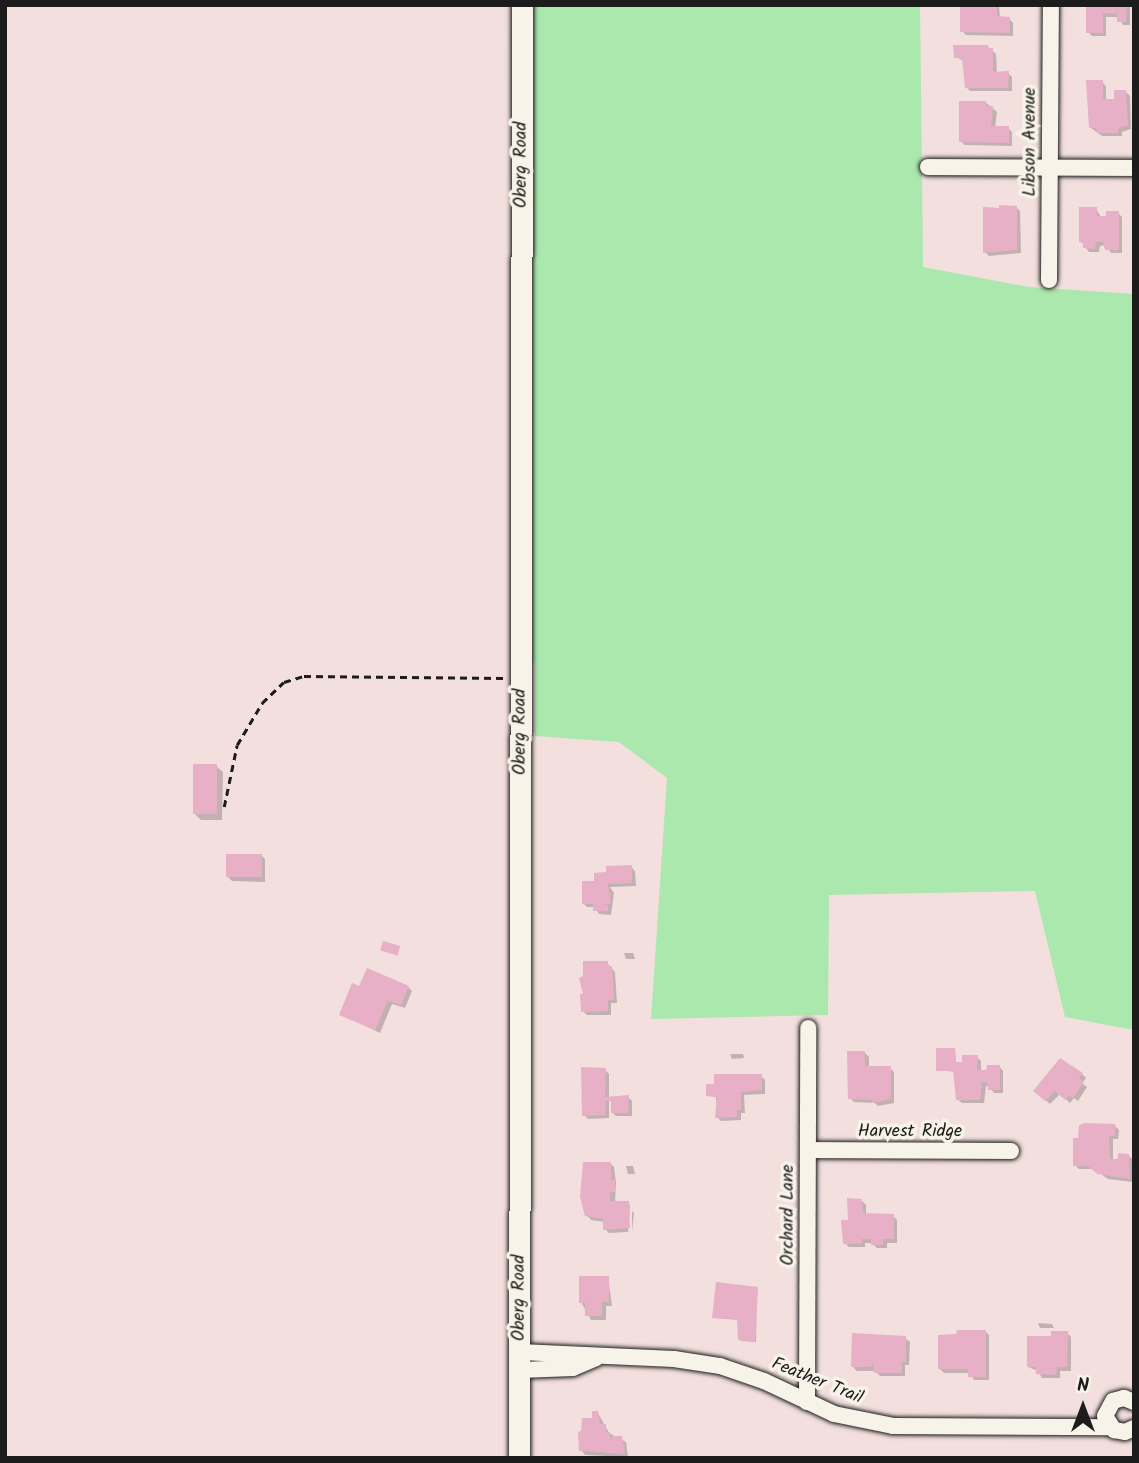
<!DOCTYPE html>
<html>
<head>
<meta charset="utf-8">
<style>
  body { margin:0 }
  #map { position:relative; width:1139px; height:1463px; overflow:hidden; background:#f2dfde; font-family:Kalam,sans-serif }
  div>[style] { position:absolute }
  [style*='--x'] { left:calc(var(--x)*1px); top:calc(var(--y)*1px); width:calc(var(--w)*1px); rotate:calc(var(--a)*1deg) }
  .green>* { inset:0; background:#abe8ae }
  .shadow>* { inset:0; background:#0003 }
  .building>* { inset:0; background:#e7b0c6; transform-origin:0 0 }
  .path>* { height:2.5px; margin-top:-1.25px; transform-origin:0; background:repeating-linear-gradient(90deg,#1c1c1c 0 7px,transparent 0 12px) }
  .roads { filter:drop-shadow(0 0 2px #1c1c1c) drop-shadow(0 0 2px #1c1c1c) }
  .street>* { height:16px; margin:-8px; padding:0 8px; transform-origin:8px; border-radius:8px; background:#f7f3e8 }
  .secondary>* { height:21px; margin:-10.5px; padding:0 10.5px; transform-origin:10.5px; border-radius:10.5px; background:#f7f3e8 }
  span { translate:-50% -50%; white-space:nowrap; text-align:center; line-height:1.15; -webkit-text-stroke:7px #f7f3e8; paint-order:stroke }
  .street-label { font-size:18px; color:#1c1c1c }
  .frame { position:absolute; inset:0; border:7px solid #1c1c1c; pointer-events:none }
  .north { position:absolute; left:1048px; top:1372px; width:70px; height:70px; -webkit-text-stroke:5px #f7f3e8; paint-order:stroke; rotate:0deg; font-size:19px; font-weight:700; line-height:28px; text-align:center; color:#1c1c1c }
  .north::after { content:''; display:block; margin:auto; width:24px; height:32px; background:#1c1c1c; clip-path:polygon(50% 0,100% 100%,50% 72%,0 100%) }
</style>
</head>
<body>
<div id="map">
  <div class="green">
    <i style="clip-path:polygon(512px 5px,920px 5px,923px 267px,1029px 287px,1134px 294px,1134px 1030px,1065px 1017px,1035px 891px,829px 895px,828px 1015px,651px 1019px,667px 778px,619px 742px,535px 736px,535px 663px,511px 663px)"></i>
  </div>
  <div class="shadow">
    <i style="clip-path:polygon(962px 5px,999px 5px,1000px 18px,1009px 18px,1013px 23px,1013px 36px,966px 35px,962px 31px)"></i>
    <i style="clip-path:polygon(1089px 5px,1130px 5px,1130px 25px,1123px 25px,1119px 17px,1106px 17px,1106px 36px,1092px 36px,1088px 32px)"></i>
    <i style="clip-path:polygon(987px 46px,996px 54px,997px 73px,1008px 73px,1012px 77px,1012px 91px,970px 91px,966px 87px,964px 61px,956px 57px)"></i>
    <i style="clip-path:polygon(1102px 82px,1106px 86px,1106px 100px,1115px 100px,1126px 92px,1130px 96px,1131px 129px,1122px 132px,1122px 136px,1102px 136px,1091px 128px)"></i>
    <i style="clip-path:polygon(985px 102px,997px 112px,995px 128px,1008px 128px,1012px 132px,1012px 146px,965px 145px,960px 141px)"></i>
    <i style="clip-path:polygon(1016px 207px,1020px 211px,1021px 253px,989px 256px,985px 252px)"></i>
    <i style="clip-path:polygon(1096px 209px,1101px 217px,1118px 213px,1122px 217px,1122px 253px,1111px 253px,1106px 245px,1100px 246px,1099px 252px,1089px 252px,1081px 241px)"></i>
    <i style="clip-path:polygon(216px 766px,223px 772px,222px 820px,201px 820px,194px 813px)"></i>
    <i style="clip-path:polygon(261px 855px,265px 859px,265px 882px,232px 881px,228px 877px)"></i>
    <i style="clip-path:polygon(631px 867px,635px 871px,636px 886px,610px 887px,614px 893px,611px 915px,599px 914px,595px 907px,587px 907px,583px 903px,596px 883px)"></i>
    <i style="clip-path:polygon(624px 953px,633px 953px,635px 959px,626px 959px)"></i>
    <i style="clip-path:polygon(607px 963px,615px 972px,617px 1003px,611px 1003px,611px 1015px,587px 1015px,583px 1011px)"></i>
    <i style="clip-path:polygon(408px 987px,412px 991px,405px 1008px,392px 1004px,380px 1033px,341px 1014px)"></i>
    <i style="clip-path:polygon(955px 1050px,956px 1064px,977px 1057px,981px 1061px,981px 1071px,999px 1066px,1003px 1071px,1003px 1093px,994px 1093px,989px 1086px,986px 1086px,984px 1103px,962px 1103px,957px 1099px,955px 1072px,938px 1070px)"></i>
    <i style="clip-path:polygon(865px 1053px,869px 1057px,869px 1068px,890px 1068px,894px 1072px,894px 1103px,878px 1106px,875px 1103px,854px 1102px,850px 1098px)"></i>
    <i style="clip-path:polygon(730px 1054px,743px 1054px,744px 1058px,732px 1059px)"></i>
    <i style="clip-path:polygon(605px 1070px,609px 1074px,609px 1098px,628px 1097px,632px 1101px,632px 1116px,616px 1116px,612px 1112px,613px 1098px,609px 1098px,609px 1118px,588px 1119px,584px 1115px)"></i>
    <i style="clip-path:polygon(1082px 1074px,1086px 1078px,1082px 1083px,1087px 1087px,1078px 1101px,1074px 1098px,1070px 1103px,1060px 1094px,1050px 1104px,1035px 1091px)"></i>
    <i style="clip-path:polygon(761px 1076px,765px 1080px,765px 1094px,744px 1095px,745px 1113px,741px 1113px,741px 1120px,721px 1121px,717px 1117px,716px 1097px,708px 1095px,716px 1085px)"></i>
    <i style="clip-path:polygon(1115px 1126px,1119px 1130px,1118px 1139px,1113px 1139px,1113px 1160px,1128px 1155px,1132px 1159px,1133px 1182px,1108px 1179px,1094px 1169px,1079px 1169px,1075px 1165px)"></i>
    <i style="clip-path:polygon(610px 1163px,614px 1167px,616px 1183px,615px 1203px,630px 1205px,628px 1232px,609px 1233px,605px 1229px,605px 1222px,591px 1220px,587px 1215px)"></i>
    <i style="clip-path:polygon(626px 1166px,633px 1166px,635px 1174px,628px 1174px)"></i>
    <i style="clip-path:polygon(861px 1200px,866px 1205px,866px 1215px,893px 1216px,897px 1220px,897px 1243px,887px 1243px,887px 1248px,877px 1248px,872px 1243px,865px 1243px,865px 1247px,849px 1247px,845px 1243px,850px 1222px)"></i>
    <i style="clip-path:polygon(632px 1211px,634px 1213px,632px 1232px)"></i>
    <i style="clip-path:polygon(608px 1277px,612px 1306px,606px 1306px,606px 1320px,591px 1320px,581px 1302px)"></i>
    <i style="clip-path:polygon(757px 1288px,756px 1342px,741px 1341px,739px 1320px,714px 1318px)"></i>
    <i style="clip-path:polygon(1038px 1323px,1052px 1324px,1054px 1328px,1040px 1328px)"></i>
    <i style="clip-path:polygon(985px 1331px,989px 1335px,989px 1380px,974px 1380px,970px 1373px,944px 1373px,940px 1369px)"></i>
    <i style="clip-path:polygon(1067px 1333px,1071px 1337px,1071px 1371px,1060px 1371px,1060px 1378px,1042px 1378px,1038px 1371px,1028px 1367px,1053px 1337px)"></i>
    <i style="clip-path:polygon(905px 1338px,910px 1342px,909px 1365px,905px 1365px,905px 1376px,880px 1376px,875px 1371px,857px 1371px,853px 1367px)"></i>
    <i style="clip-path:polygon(598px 1413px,609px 1433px,626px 1442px,628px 1457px,585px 1455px,581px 1450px)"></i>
  </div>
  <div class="building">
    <i style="clip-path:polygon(960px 5px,997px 5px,997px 16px,1010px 17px,1010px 33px,960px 32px)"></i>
    <i style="clip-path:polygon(1086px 5px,1127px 5px,1126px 22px,1117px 22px,1117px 14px,1103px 13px,1103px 33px,1086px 33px)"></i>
    <i style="clip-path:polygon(953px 45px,988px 45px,988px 48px,993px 48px,993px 72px,1009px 71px,1008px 88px,965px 88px,962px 58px,954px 58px)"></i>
    <i style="clip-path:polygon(1086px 80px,1103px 80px,1103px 99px,1114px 99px,1114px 90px,1126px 90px,1128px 125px,1119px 128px,1118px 133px,1097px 133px,1096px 128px,1089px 128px)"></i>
    <i style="clip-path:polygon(959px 101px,986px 101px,986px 106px,993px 106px,991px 126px,1009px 126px,1009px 143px,959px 142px)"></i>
    <i style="clip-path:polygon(999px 205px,1017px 206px,1017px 250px,983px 253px,983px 207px,999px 208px)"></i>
    <i style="clip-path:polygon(1079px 207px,1097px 207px,1097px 216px,1106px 216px,1106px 211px,1119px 211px,1119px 250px,1105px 250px,1103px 242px,1096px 242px,1095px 249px,1083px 248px,1083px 243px,1079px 242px)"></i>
    <i style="left:193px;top:764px;width:24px;height:50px"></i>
    <i style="left:226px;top:854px;width:36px;height:23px"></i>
    <i style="clip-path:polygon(632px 865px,632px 883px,608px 884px,611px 904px,602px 904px,608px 905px,608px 911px,593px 911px,593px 904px,582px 904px,582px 881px,594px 881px,594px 873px,606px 872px,606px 866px)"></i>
    <i style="left:383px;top:941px;width:18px;height:10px;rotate:16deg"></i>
    <i style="clip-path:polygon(583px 961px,608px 961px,608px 966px,612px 966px,614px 1000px,608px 1000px,608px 1011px,581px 1012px,580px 994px,583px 994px,579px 978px,583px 976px)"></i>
    <i style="clip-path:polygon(367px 968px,409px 986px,401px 1005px,388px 1001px,375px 1030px,339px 1015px,352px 983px,359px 986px)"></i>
    <i style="clip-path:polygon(936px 1048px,955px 1048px,956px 1062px,962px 1062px,962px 1055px,978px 1055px,977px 1070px,987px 1070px,987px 1065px,1000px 1065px,1000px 1090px,988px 1090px,987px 1082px,982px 1082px,980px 1100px,956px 1100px,953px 1071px,936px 1071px)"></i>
    <i style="clip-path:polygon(847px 1051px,865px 1051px,865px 1066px,891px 1066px,891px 1099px,872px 1103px,872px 1100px,848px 1099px)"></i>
    <i style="clip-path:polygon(1060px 1058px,1083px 1073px,1079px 1078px,1084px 1082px,1073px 1098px,1069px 1096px,1065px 1100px,1055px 1091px,1045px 1101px,1033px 1091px)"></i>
    <i style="clip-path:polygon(581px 1067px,606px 1068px,605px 1097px,629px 1095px,628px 1113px,611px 1113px,611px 1101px,606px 1101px,605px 1115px,582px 1116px)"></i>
    <i style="clip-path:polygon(714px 1074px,762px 1074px,762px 1090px,741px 1092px,741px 1110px,737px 1110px,737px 1117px,715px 1118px,717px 1097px,706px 1096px,706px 1084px,714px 1084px)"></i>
    <i style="clip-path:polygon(1085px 1123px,1115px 1124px,1115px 1136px,1109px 1136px,1110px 1159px,1118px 1159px,1118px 1153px,1129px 1154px,1130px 1179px,1097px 1174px,1088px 1166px,1073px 1166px,1073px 1138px,1078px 1138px,1079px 1125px)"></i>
    <i style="clip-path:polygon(583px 1162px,611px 1162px,611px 1180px,615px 1180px,615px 1192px,610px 1192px,610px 1201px,629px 1201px,630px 1228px,603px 1230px,603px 1219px,585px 1216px,580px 1197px)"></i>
    <i style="clip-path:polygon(847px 1198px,862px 1199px,863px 1213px,894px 1214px,894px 1239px,883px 1239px,883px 1245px,871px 1245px,871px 1239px,862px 1239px,862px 1244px,843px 1244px,841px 1220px,848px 1220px)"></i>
    <i style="clip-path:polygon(579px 1276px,609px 1276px,609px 1302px,602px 1302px,602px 1316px,585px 1316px,585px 1303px,579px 1303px)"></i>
    <i style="clip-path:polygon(716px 1282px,758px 1287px,755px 1342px,738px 1340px,737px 1319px,712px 1318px)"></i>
    <i style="clip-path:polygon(957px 1330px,986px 1330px,986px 1377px,968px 1377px,968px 1369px,938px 1369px,938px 1335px,956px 1334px)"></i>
    <i style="clip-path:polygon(1051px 1331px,1068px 1331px,1067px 1367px,1057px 1367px,1056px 1375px,1036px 1374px,1036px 1367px,1027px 1367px,1027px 1336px,1051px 1336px)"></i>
    <i style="clip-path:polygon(852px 1333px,906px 1336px,906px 1362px,902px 1362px,902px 1373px,874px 1373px,873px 1362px,871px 1367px,851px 1367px)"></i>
    <i style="clip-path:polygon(592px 1411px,598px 1411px,600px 1424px,606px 1424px,606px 1432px,610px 1432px,610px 1441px,612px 1436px,622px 1436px,625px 1454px,579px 1451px,578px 1432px,581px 1431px,582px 1418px,592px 1418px)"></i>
  </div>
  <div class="path">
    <i style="--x:224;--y:807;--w:63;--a:-78.2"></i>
    <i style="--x:237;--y:745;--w:49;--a:-59.2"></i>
    <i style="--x:262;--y:703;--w:30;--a:-44"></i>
    <i style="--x:284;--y:682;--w:21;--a:-17"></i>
    <i style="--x:304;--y:676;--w:200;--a:0.6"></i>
  </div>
  <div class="roads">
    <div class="street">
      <i style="--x:928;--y:167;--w:206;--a:0.3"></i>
      <i style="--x:1049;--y:280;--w:275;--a:-89.6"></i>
      <i style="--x:808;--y:1150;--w:203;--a:0.3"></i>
      <i style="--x:520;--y:1352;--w:154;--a:2.6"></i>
      <i style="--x:674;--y:1359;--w:47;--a:8.7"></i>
      <i style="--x:720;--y:1366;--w:46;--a:18.8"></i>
      <i style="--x:764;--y:1381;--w:77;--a:25.2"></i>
      <i style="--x:834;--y:1414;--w:60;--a:11.5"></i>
      <i style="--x:893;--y:1426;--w:217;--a:0.3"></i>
      <i style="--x:520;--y:1370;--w:53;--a:-2.2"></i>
      <i style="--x:573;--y:1368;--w:25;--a:-23"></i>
      <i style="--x:807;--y:1402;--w:374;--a:-89.8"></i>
      <i style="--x:1134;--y:1402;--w:11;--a:-158"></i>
      <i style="--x:1124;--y:1398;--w:11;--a:165"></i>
      <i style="--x:1113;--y:1401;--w:17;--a:118"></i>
      <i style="--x:1105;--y:1416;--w:17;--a:57"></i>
      <i style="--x:1114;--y:1430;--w:11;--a:10"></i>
      <i style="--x:1125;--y:1432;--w:10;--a:-24"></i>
    </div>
    <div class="secondary">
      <i style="--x:519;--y:1458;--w:1453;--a:-89.88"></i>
    </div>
  </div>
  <div class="street-label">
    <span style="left:1031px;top:142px;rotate:-90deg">Libson Avenue</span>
    <span style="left:522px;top:165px;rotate:-90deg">Oberg Road</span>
    <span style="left:521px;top:732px;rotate:-90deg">Oberg Road</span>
    <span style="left:910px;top:1132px">Harvest Ridge</span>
    <span style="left:789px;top:1215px;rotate:-90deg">Orchard Lane</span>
    <span style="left:520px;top:1298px;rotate:-90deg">Oberg Road</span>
    <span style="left:817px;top:1382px;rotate:22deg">Feather Trail</span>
  </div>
  <div class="frame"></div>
  <div class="north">N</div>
</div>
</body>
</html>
